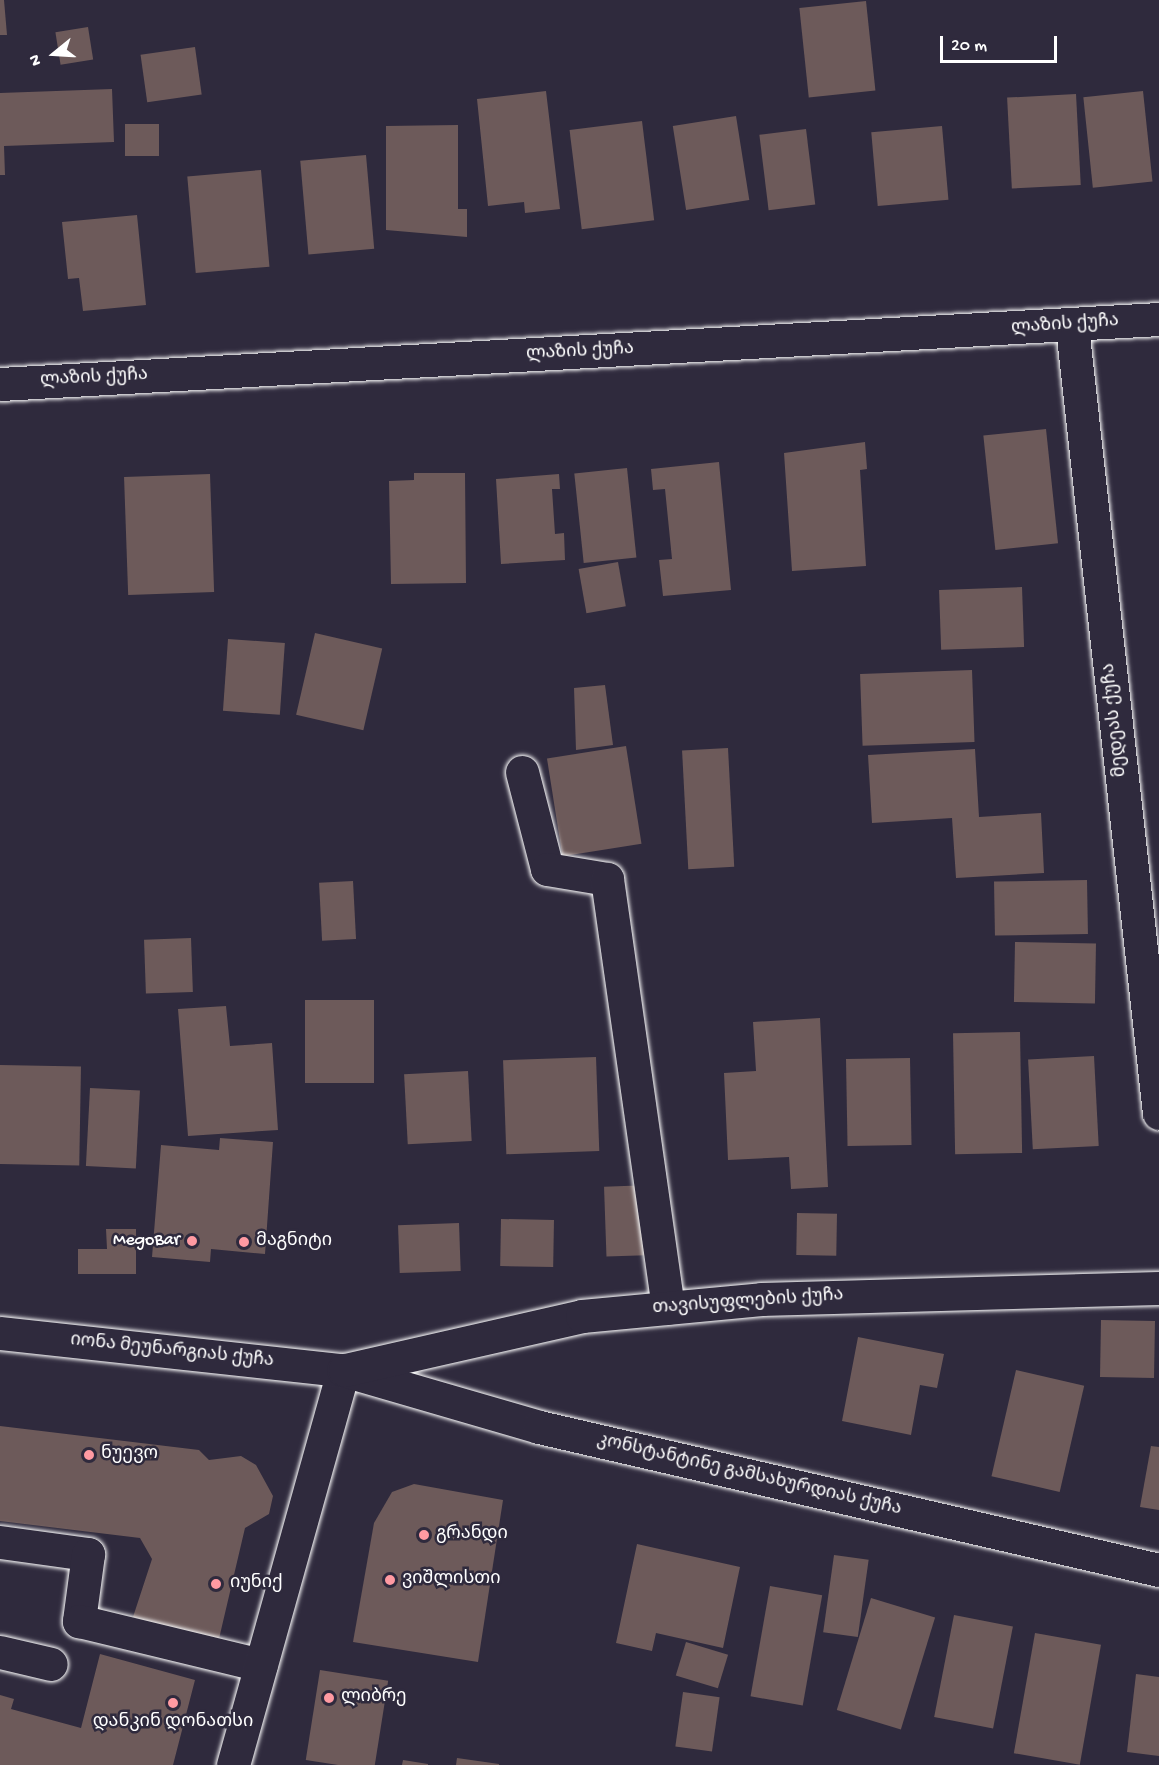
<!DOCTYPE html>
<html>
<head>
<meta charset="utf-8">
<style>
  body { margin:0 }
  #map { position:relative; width:1159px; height:1765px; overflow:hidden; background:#2f2a3d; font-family:"Gochi Hand","Noto Sans Georgian",sans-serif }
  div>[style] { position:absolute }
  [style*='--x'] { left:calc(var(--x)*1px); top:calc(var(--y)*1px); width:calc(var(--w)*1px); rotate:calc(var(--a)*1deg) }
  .building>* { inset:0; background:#6d5a5a; transform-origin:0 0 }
  .roads { filter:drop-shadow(0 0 2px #fff) drop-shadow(0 0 2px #fff) }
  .minor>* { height:33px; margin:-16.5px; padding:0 16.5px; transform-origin:16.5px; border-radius:16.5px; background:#2f2a3d }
  .major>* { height:33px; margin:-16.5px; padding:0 16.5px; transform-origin:16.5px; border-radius:16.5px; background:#2f2a3d }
  .dots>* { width:16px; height:16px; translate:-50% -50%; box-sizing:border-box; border:3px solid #2f2a3d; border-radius:50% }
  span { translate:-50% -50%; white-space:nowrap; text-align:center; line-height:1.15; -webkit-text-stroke:5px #2f2a3d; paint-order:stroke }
  .street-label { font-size:18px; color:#fff }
  .poi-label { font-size:18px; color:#fff }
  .right { translate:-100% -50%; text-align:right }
  .left { translate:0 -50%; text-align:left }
  .north { position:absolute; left:24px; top:24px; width:60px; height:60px; -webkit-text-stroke:4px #2f2a3d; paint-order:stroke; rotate:252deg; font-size:16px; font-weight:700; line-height:24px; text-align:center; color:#fff }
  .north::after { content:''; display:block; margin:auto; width:21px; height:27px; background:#fff; clip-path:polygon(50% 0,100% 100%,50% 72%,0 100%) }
  .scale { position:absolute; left:940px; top:36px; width:117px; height:27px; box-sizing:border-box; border:3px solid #fff; border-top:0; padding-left:8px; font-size:18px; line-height:21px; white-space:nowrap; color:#fff; -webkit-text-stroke:4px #2f2a3d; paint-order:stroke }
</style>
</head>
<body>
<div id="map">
  <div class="building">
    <i style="clip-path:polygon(0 0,4px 0,7px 35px,0 35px)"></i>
    <i style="left:866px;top:1px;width:90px;height:67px;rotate:84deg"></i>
    <i style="left:88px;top:27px;width:33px;height:33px;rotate:81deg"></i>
    <i style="left:195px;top:47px;width:48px;height:55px;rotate:82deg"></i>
    <i style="clip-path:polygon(112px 89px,114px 142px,4px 146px,5px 175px,0 175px,0 93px)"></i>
    <i style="clip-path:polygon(546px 91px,560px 209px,525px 213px,524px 202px,488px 206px,477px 99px)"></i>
    <i style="left:1143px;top:91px;width:91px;height:60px;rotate:84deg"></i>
    <i style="left:1076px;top:94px;width:91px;height:69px;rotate:87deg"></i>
    <i style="left:736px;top:116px;width:85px;height:64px;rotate:81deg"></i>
    <i style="left:642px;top:121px;width:100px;height:73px;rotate:83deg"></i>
    <i style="left:159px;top:124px;width:32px;height:34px;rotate:90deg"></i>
    <i style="clip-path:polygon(458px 125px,458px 209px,467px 209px,467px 237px,386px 230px,386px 126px)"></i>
    <i style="left:942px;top:126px;width:74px;height:71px;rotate:85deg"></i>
    <i style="left:806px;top:129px;width:76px;height:47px;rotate:83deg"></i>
    <i style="left:366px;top:155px;width:94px;height:66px;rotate:85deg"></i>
    <i style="left:261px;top:170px;width:97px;height:74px;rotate:85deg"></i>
    <i style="clip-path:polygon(137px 215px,146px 305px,83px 311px,79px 278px,68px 279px,62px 222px)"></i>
    <i style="left:1046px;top:429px;width:115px;height:63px;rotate:84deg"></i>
    <i style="clip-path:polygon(865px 442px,867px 469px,860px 470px,866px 566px,792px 571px,784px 453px)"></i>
    <i style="clip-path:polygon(719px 462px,731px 590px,663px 596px,659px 560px,672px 559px,665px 489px,653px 490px,651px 469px)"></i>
    <i style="left:627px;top:468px;width:90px;height:53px;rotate:84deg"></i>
    <i style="clip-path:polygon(414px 473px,465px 473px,466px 583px,391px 584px,389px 481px,414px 480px)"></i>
    <i style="left:210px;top:474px;width:118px;height:86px;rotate:88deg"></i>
    <i style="clip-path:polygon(559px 474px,560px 489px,552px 489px,555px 534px,564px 533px,565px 560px,501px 564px,496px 479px)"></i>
    <i style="left:618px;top:562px;width:45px;height:40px;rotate:80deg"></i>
    <i style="left:1022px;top:587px;width:60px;height:83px;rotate:88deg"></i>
    <i style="left:315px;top:633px;width:69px;height:84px;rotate:13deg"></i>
    <i style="left:228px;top:639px;width:57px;height:72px;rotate:4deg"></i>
    <i style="left:972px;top:670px;width:72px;height:112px;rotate:88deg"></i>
    <i style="clip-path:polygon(605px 685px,613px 745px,576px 750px,574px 688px)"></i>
    <i style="left:626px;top:746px;width:99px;height:80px;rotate:81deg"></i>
    <i style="left:728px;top:748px;width:119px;height:46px;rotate:87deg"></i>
    <i style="clip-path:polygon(975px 749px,979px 817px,1041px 813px,1044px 873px,956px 878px,952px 818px,872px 823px,868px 755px)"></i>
    <i style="left:1087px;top:880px;width:54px;height:93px;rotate:89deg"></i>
    <i style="left:353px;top:881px;width:58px;height:34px;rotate:87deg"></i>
    <i style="left:191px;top:938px;width:54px;height:47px;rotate:88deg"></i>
    <i style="left:1015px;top:942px;width:81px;height:60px;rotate:1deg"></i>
    <i style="left:305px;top:1000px;width:69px;height:83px"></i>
    <i style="clip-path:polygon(226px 1006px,230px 1046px,272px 1043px,278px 1130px,188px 1136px,178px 1009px)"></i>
    <i style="clip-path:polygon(820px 1018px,828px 1187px,791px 1189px,789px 1157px,728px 1160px,724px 1073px,756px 1071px,753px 1022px)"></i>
    <i style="left:1020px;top:1032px;width:121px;height:67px;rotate:89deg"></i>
    <i style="left:1094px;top:1056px;width:90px;height:66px;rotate:87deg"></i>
    <i style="left:596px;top:1057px;width:94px;height:93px;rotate:88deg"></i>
    <i style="left:910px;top:1058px;width:87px;height:64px;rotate:89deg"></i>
    <i style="left:0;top:1065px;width:81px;height:99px;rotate:1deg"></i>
    <i style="left:468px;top:1071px;width:70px;height:64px;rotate:87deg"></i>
    <i style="left:90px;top:1088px;width:50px;height:78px;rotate:3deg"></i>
    <i style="clip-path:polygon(220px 1138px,273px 1142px,265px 1254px,211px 1249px,210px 1262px,152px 1257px,161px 1145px,219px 1150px)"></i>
    <i style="left:651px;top:1185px;width:70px;height:47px;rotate:88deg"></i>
    <i style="left:797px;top:1213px;width:40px;height:42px;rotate:1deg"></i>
    <i style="left:501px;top:1219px;width:53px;height:47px;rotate:1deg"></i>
    <i style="left:459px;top:1223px;width:48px;height:61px;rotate:88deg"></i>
    <i style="clip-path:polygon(106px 1229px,136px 1229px,136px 1274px,78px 1274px,78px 1249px,107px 1249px)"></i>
    <i style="left:1101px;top:1320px;width:54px;height:57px;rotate:1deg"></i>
    <i style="clip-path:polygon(858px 1337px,944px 1354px,937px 1388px,920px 1385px,911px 1435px,842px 1421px)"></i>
    <i style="left:1016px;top:1370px;width:70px;height:109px;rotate:13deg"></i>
    <i style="clip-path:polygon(0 1426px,199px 1450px,209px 1460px,241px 1456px,256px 1465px,273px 1496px,269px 1514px,245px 1528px,218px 1643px,133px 1617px,152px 1559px,140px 1538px,0 1521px)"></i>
    <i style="clip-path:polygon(1151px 1446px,1159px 1447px,1159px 1510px,1140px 1507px)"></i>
    <i style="clip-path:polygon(414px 1484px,503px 1500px,478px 1662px,353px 1642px,374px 1523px,392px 1492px)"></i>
    <i style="clip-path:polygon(637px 1544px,740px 1567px,723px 1648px,656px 1633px,652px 1651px,616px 1643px)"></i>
    <i style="left:834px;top:1555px;width:35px;height:78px;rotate:8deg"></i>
    <i style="left:770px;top:1586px;width:53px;height:112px;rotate:10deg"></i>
    <i style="left:871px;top:1598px;width:67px;height:117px;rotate:17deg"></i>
    <i style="left:954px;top:1615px;width:60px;height:104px;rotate:11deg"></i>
    <i style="left:1035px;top:1633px;width:67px;height:122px;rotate:10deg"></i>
    <i style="left:686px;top:1642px;width:44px;height:35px;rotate:17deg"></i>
    <i style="clip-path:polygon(100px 1654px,195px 1680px,173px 1765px,0 1765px,0 1695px,14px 1699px,11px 1709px,81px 1728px)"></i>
    <i style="left:320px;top:1670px;width:69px;height:91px;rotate:9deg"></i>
    <i style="clip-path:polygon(1136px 1674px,1159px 1677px,1159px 1756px,1127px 1752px)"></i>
    <i style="left:683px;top:1692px;width:37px;height:55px;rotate:8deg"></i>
    <i style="clip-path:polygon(457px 1758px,499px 1764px,499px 1765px,456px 1765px)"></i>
    <i style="clip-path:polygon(403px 1760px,428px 1764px,428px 1765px,402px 1765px)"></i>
  </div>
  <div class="roads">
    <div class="minor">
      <i style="--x:1072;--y:327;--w:791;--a:83.68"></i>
      <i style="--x:0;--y:384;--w:1161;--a:-3.21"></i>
      <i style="--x:522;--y:772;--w:100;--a:75.5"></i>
      <i style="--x:547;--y:869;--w:61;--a:9.5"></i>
      <i style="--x:607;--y:879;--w:433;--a:81.9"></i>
      <i style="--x:0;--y:1542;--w:89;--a:7.8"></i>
      <i style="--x:88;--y:1554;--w:68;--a:97.7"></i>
      <i style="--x:79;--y:1621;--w:187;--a:13.6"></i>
      <i style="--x:0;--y:1652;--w:52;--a:13.2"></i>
      <i style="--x:233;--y:1765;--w:410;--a:-74.4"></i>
    </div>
    <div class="major">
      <i style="--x:0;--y:1333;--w:345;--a:6.2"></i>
      <i style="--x:343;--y:1370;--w:204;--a:16.2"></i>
      <i style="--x:539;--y:1427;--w:636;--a:12.99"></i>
      <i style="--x:345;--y:1370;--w:243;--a:-12.8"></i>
      <i style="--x:582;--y:1316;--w:180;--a:-5.4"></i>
      <i style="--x:761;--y:1299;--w:398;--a:-1.6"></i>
    </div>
  </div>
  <div class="dots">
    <i style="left:192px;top:1241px;background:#ff9aa2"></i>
    <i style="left:244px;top:1242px;background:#ff9aa2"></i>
    <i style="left:89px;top:1455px;background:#ff9aa2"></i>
    <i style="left:424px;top:1535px;background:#ff9aa2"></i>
    <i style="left:390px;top:1580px;background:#ff9aa2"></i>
    <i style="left:216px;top:1584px;background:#ff9aa2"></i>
    <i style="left:329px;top:1698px;background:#ff9aa2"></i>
    <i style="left:173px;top:1703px;background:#ff9aa2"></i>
  </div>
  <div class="street-label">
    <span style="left:1065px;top:326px;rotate:-4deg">ლაზის ქუჩა</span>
    <span style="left:580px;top:353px;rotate:-3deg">ლაზის ქუჩა</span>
    <span style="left:94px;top:379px;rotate:-3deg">ლაზის ქუჩა</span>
    <span style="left:1116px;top:720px;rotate:-96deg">მედეას ქუჩა</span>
    <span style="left:748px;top:1303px;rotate:-4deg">თავისუფლების ქუჩა</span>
    <span style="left:172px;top:1352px;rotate:6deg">იონა მეუნარგიას ქუჩა</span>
    <span style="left:749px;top:1476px;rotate:13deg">კონსტანტინე გამსახურდიას ქუჩა</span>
  </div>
  <div class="poi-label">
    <span class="right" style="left:180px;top:1241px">MegoBar</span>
    <span class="left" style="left:256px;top:1242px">მაგნიტი</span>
    <span class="left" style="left:101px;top:1455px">ნუევო</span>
    <span class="left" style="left:436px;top:1535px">გრანდი</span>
    <span class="left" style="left:402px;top:1580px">ვიშლისთი</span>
    <span class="left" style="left:230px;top:1584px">იუნიქ</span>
    <span class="left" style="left:341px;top:1698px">ლიბრე</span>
    <span style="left:173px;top:1723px">დანკინ დონათსი</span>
  </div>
  <div class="north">N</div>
  <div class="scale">20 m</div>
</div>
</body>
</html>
